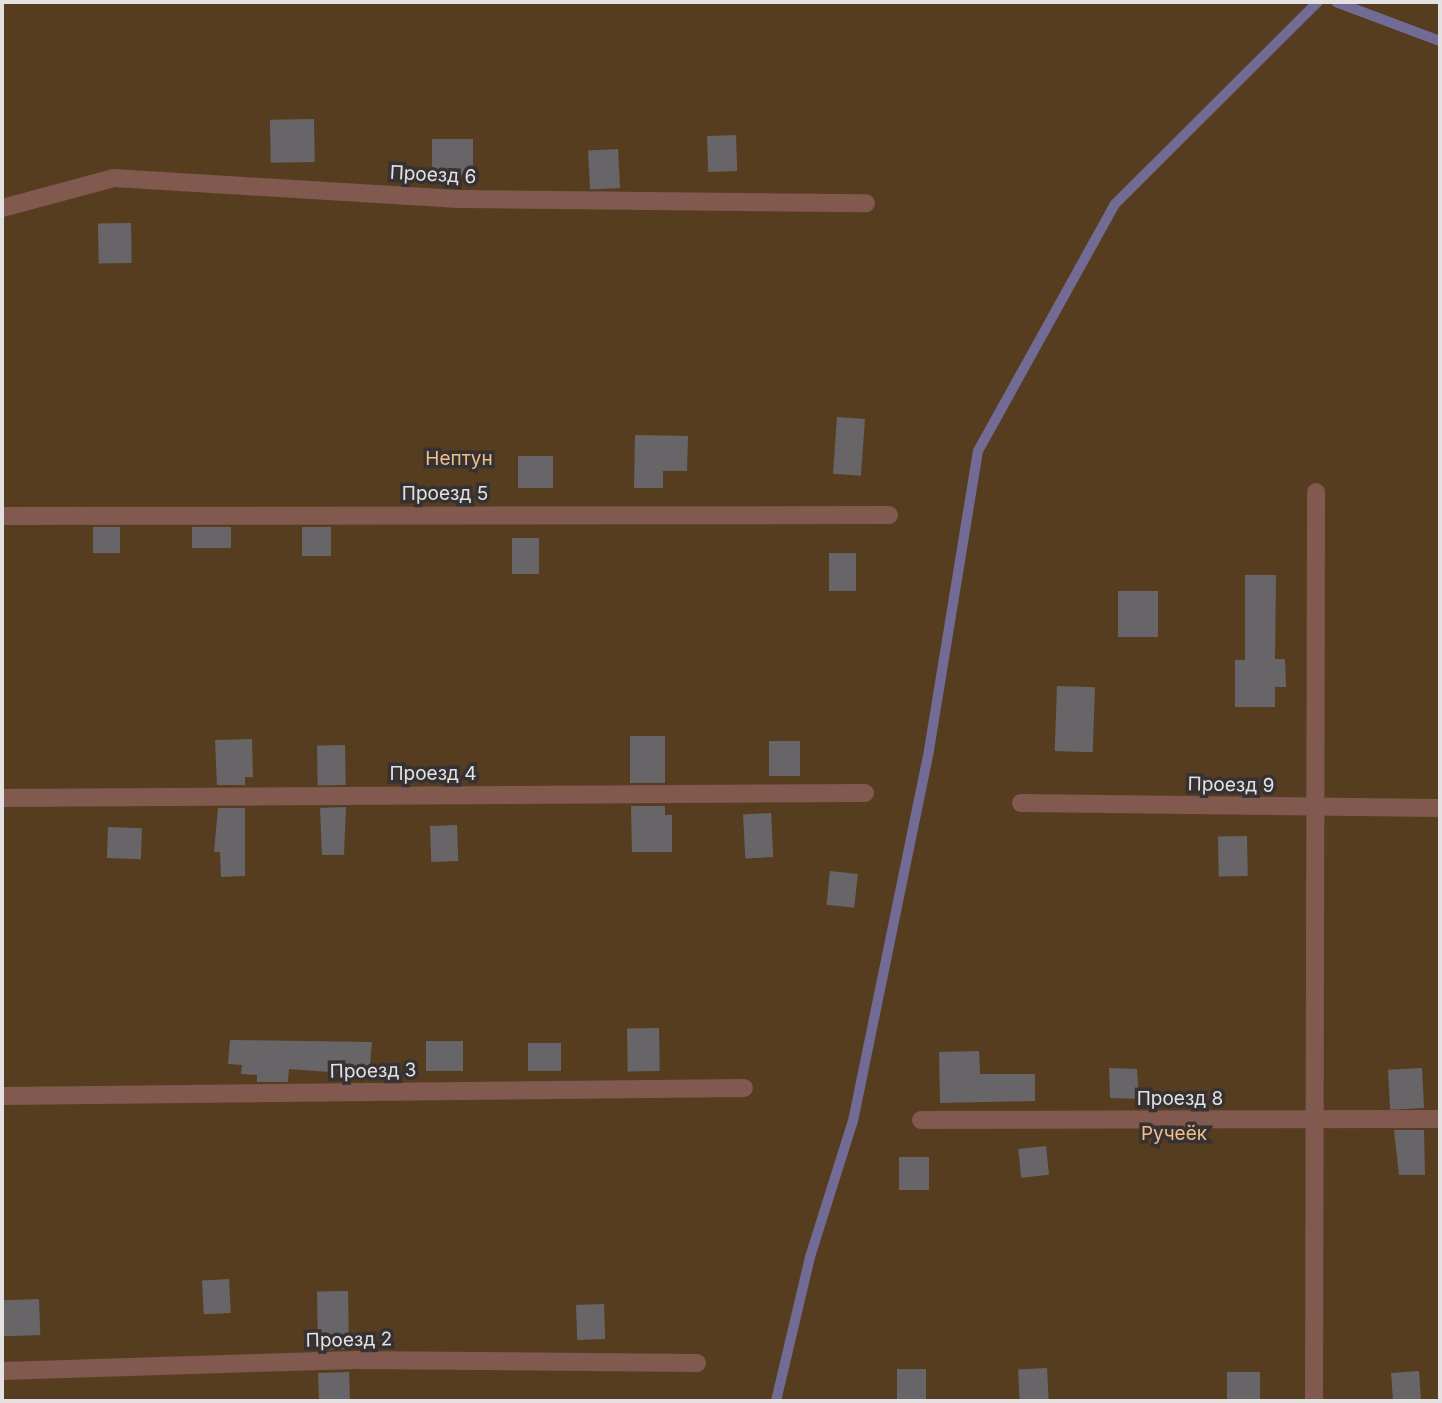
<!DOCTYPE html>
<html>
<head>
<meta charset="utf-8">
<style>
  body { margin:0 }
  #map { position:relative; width:1442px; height:1403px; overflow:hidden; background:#363233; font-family:Inter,sans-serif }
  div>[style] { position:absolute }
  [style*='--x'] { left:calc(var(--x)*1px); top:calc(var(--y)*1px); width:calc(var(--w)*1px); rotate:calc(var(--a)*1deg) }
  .green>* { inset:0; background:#573d20; transform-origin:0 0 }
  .stream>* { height:10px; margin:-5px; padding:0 5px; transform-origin:5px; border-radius:5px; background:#726b95 }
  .building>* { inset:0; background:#686568; transform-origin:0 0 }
  .lane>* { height:18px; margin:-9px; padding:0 9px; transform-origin:9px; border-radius:9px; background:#81594f }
  .street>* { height:18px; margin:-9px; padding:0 9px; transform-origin:9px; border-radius:9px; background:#81594f }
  span { translate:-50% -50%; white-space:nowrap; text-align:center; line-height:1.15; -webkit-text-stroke:7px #363233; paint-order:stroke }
  .street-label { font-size:19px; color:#e4e1e2 }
  .park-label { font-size:19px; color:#f2be86 }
  .frame { position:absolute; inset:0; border:4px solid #e4e1e2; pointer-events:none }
</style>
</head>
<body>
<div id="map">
  <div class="green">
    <i style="left:2px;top:2px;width:1438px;height:1399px"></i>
  </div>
  <div class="stream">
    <i style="--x:1336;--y:2;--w:111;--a:20.6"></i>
    <i style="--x:776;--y:1401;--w:148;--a:-76.7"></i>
    <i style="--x:810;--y:1257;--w:143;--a:-72.5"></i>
    <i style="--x:853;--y:1121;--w:379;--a:-78.4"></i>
    <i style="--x:929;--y:750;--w:303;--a:-80.7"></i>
    <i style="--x:978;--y:451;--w:282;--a:-61"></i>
    <i style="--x:1115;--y:204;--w:286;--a:-44.9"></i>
  </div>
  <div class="building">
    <i style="left:314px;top:119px;width:43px;height:44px;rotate:89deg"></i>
    <i style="left:736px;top:135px;width:36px;height:29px;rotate:88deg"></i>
    <i style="left:432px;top:139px;width:41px;height:35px"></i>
    <i style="left:618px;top:149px;width:39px;height:30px;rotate:87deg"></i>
    <i style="left:131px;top:223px;width:40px;height:33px;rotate:89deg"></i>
    <i style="left:837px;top:417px;width:28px;height:57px;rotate:4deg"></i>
    <i style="clip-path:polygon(635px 435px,688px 436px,687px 471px,663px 471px,663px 488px,634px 488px)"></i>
    <i style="left:518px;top:456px;width:35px;height:32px"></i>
    <i style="left:93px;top:527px;width:27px;height:26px"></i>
    <i style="left:192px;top:527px;width:39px;height:21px"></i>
    <i style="left:302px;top:527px;width:29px;height:29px"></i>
    <i style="left:512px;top:538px;width:27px;height:36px"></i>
    <i style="left:829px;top:553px;width:27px;height:38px"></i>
    <i style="clip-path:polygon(1245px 575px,1276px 575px,1275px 659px,1285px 659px,1286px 687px,1275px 687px,1275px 707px,1235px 707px,1235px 660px,1245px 660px)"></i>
    <i style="left:1118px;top:591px;width:40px;height:46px"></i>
    <i style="left:1057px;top:686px;width:38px;height:65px;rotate:2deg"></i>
    <i style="left:630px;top:736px;width:35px;height:47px"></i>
    <i style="clip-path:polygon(252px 739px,253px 777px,245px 777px,245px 785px,217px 785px,215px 740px)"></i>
    <i style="left:769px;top:741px;width:31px;height:35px"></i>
    <i style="left:345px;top:745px;width:40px;height:28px;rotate:89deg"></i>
    <i style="clip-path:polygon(631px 806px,665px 806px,665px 815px,672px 815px,672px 852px,632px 852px)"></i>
    <i style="clip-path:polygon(346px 807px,344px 855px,322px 855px,320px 808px)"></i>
    <i style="clip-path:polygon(218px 808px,245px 808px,245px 876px,221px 877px,220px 852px,214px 852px)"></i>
    <i style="left:771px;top:813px;width:44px;height:28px;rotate:87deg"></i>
    <i style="left:457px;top:825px;width:36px;height:27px;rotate:88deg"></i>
    <i style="left:108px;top:827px;width:34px;height:31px;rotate:2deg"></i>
    <i style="left:1247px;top:836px;width:40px;height:29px;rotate:89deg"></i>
    <i style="left:830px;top:871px;width:28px;height:34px;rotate:6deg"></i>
    <i style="left:659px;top:1028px;width:43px;height:32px;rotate:89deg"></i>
    <i style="clip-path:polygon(230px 1040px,372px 1042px,369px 1075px,289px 1069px,288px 1082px,257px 1082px,257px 1075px,241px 1074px,242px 1065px,228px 1064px)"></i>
    <i style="left:463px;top:1041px;width:30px;height:37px;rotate:90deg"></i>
    <i style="left:528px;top:1043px;width:33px;height:28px"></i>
    <i style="clip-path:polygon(979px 1051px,980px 1074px,1035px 1074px,1035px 1101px,940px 1103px,939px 1052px)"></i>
    <i style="clip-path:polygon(1109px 1068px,1137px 1069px,1139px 1099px,1110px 1098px)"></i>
    <i style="left:1422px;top:1068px;width:40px;height:34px;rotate:87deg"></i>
    <i style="clip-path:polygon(1394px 1130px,1424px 1130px,1425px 1175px,1399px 1175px)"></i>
    <i style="left:1046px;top:1146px;width:29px;height:28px;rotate:84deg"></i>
    <i style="left:899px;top:1157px;width:30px;height:33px"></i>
    <i style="left:229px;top:1279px;width:34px;height:27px;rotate:87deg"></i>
    <i style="left:348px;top:1291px;width:58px;height:31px;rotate:89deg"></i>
    <i style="left:39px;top:1299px;width:36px;height:37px;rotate:88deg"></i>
    <i style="left:604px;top:1304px;width:35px;height:28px;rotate:88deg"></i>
    <i style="left:1047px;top:1368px;width:33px;height:29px;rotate:87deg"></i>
    <i style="left:897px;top:1369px;width:29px;height:32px"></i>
    <i style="left:1419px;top:1371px;width:30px;height:28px;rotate:86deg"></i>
    <i style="left:349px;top:1372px;width:29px;height:31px;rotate:88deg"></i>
    <i style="left:1227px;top:1372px;width:33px;height:29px"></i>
  </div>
  <div class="lane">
    <i style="--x:2;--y:208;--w:116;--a:-15"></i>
    <i style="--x:114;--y:178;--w:349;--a:3.5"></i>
    <i style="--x:462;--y:199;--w:404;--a:0.6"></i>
    <i style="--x:2;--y:516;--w:887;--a:-0.06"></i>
    <i style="--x:2;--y:798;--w:863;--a:-0.33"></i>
    <i style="--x:1021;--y:803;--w:419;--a:0.7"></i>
    <i style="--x:2;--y:1096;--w:742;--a:-0.62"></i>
    <i style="--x:921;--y:1120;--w:519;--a:-0.11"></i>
    <i style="--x:2;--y:1371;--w:354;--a:-1.8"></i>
    <i style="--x:356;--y:1360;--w:341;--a:0.5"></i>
  </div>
  <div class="street">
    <i style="--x:1314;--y:1401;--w:909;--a:-89.87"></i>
  </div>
  <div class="street-label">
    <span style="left:433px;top:175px;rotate:3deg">Проезд 6</span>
    <span style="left:445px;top:494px">Проезд 5</span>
    <span style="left:433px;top:774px">Проезд 4</span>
    <span style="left:1231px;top:785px;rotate:1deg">Проезд 9</span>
    <span style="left:373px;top:1071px;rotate:-1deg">Проезд 3</span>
    <span style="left:1180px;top:1099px">Проезд 8</span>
    <span style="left:349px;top:1340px;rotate:-1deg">Проезд 2</span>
  </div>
  <div class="park-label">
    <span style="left:459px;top:459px">Нептун</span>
    <span style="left:1174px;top:1134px">Ручеёк</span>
  </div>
  <div class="frame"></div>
</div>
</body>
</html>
